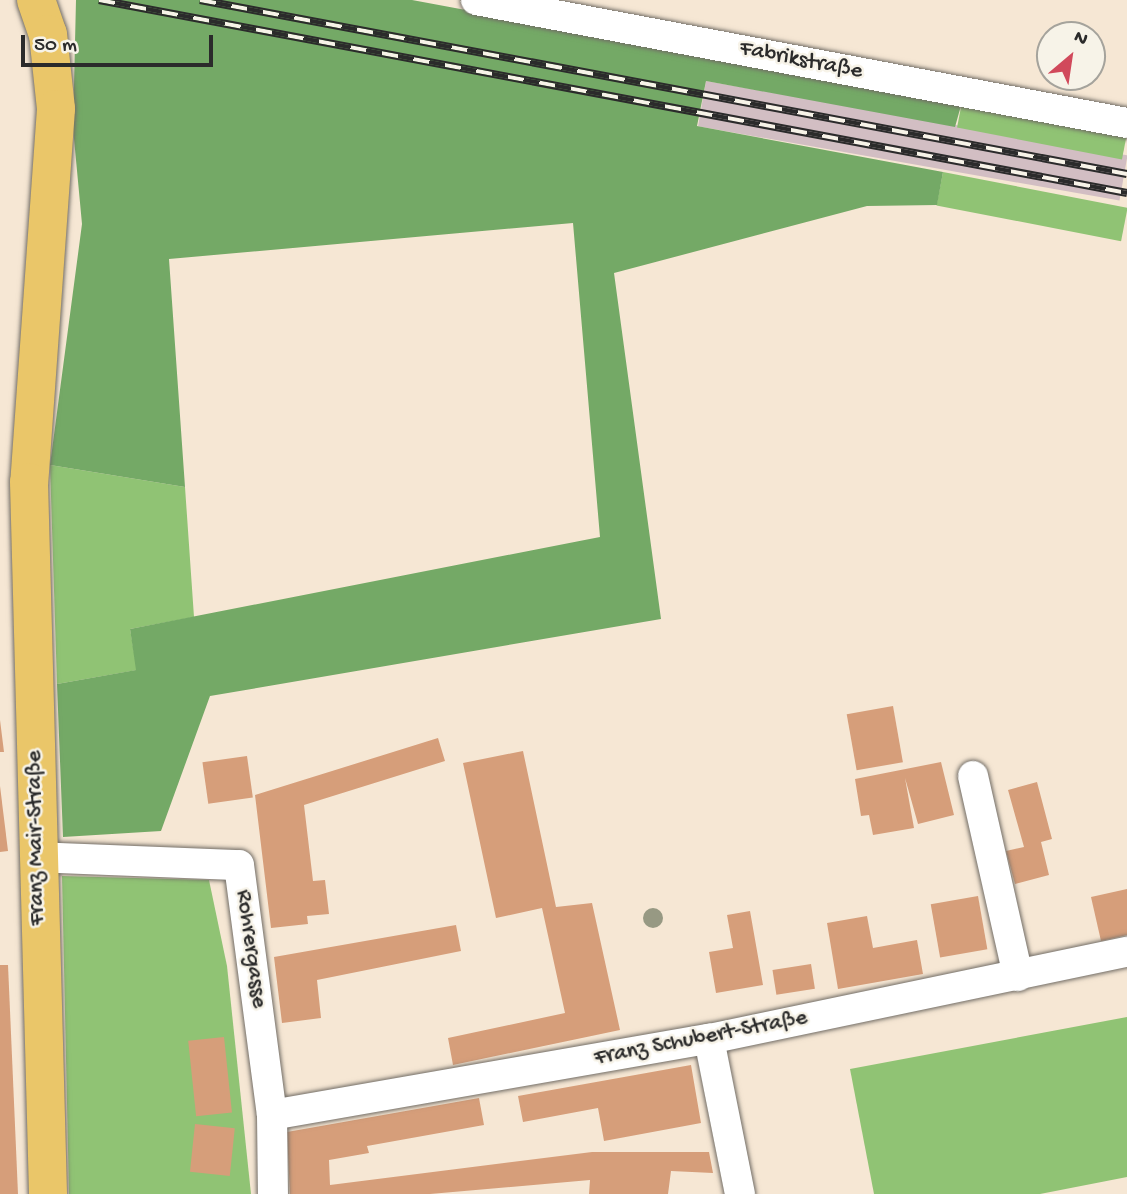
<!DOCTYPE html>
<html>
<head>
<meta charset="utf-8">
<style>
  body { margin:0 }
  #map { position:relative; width:1127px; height:1194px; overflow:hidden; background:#f6e7d4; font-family:"Gochi Hand",sans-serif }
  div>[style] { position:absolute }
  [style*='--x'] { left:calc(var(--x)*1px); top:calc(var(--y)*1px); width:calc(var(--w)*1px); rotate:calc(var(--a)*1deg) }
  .industrial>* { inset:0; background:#d2bec3; transform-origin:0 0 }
  .green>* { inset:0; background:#90c374; transform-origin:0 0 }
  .forest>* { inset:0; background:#74a966 }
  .building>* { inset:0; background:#d69e7a; transform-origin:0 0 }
  .roads { filter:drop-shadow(0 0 2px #726d66) drop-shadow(0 0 2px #726d66) }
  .minor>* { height:30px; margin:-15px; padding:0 15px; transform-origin:15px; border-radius:15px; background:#fff }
  .major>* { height:38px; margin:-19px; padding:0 19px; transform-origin:19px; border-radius:19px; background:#eac669 }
  .rail>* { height:8px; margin-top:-4px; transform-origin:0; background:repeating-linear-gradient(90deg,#f7f3e8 0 16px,#2b2b2b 0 32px); box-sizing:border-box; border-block:2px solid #2b2b2b }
  .trees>* { width:20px; height:20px; margin:-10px; border-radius:50%; background:#979983 }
  span { translate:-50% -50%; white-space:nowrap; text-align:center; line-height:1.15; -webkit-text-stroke:5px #f7f3e8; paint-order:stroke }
  .street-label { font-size:23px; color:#2b2b2b }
  .north { position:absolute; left:1036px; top:21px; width:70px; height:70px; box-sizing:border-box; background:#f7f3e8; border:2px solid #a5a39c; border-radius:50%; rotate:29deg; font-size:19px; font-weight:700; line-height:28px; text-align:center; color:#2b2b2b }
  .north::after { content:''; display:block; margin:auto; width:24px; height:32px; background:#d1495b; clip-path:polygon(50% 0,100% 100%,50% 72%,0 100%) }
  .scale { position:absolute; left:21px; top:35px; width:192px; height:32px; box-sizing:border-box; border:4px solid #2b2b2b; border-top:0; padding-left:9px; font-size:21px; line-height:24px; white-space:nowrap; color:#2b2b2b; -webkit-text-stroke:5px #f7f3e8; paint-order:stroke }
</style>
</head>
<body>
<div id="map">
  <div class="industrial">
    <i style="left:706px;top:81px;width:428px;height:46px;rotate:10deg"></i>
  </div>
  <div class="green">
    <i style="left:962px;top:102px;width:168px;height:26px;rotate:11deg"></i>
    <i style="left:943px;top:172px;width:188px;height:34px;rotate:11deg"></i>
    <i style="clip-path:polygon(50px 465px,185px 487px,194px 617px,130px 629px,137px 670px,57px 684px)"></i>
    <i style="clip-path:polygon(62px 876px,209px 880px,227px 966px,251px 1194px,69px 1194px)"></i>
    <i style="clip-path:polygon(1127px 1017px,1127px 1177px,1040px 1194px,874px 1194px,850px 1069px)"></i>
  </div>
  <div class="forest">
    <i style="clip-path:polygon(76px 0,412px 0,962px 102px,955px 127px,706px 81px,697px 126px,943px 172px,937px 205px,867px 206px,614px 273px,661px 619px,210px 696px,161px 831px,63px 837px,57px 684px,136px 670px,130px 629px,600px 537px,573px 223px,169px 259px,185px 487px,50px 465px,82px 224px,73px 128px)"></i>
  </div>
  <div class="building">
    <i style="left:893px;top:706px;width:57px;height:47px;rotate:80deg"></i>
    <i style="clip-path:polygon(0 720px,4px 752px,0 752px)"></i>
    <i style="clip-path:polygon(438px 738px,445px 761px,304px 805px,313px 881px,325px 880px,329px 914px,307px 916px,308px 924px,271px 928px,255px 795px)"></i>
    <i style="clip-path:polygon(523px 751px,556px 907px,592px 903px,620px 1030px,453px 1065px,448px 1038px,565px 1013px,542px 908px,496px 918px,463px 763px)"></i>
    <i style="left:247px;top:756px;width:42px;height:45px;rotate:82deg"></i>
    <i style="clip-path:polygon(941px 762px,954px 815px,918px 824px,905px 778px,914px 828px,873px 835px,869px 815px,861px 816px,855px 779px)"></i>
    <i style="clip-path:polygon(1037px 782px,1052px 839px,1041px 842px,1049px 875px,1015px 884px,1006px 851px,1024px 847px,1008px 790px)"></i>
    <i style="clip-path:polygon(0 786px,8px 851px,0 852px)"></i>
    <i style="clip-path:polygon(1127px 889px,1127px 935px,1101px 941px,1091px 897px)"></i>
    <i style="left:978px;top:896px;width:54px;height:48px;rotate:80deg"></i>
    <i style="clip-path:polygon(750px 911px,763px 985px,716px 993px,709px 952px,733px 948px,727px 915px)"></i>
    <i style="clip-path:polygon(867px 916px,873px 948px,917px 940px,923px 974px,838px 989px,827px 923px)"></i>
    <i style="clip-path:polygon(456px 925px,461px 951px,317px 980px,321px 1018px,282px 1023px,274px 957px)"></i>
    <i style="left:811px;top:964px;width:25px;height:39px;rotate:81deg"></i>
    <i style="clip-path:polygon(0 965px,8px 965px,18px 1194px,0 1194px)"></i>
    <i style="left:224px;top:1037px;width:76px;height:36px;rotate:84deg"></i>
    <i style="clip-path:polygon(691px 1065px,701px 1123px,604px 1141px,598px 1108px,523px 1122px,518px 1096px)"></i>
    <i style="clip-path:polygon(479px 1098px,484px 1125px,367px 1146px,369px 1153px,329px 1160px,330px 1185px,592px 1152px,709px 1152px,713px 1173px,671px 1171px,668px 1194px,589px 1194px,590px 1180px,430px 1194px,290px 1194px,287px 1132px)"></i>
    <i style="left:195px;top:1124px;width:40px;height:48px;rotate:6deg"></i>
  </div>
  <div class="roads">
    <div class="minor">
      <i style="--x:476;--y:0;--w:663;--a:10.7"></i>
      <i style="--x:973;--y:776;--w:205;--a:77.3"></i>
      <i style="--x:36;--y:857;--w:203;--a:2.3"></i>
      <i style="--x:239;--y:865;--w:252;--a:82.5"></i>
      <i style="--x:272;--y:1115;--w:79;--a:89.3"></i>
      <i style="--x:709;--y:1039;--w:158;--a:78.7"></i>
      <i style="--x:272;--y:1115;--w:444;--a:-9.9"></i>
      <i style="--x:709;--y:1039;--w:427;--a:-11.8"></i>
    </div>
    <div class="major">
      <i style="--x:36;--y:0;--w:36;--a:71"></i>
      <i style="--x:48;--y:34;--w:75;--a:83.9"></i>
      <i style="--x:56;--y:109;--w:374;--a:94.1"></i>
      <i style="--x:29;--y:482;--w:712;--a:88.47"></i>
    </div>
  </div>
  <div class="rail">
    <i style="--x:99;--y:0;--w:1046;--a:10.63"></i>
    <i style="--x:200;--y:0;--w:943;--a:10.63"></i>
  </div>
  <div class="trees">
    <i style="left:653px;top:918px"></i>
  </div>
  <div class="street-label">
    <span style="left:801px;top:61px;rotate:11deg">Fabrikstraße</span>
    <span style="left:37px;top:838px;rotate:-91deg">Franz Mair-Straße</span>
    <span style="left:250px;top:949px;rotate:82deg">Rohrergasse</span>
    <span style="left:701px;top:1039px;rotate:-11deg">Franz Schubert-Straße</span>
  </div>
  <div class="north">N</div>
  <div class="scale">50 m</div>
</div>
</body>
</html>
